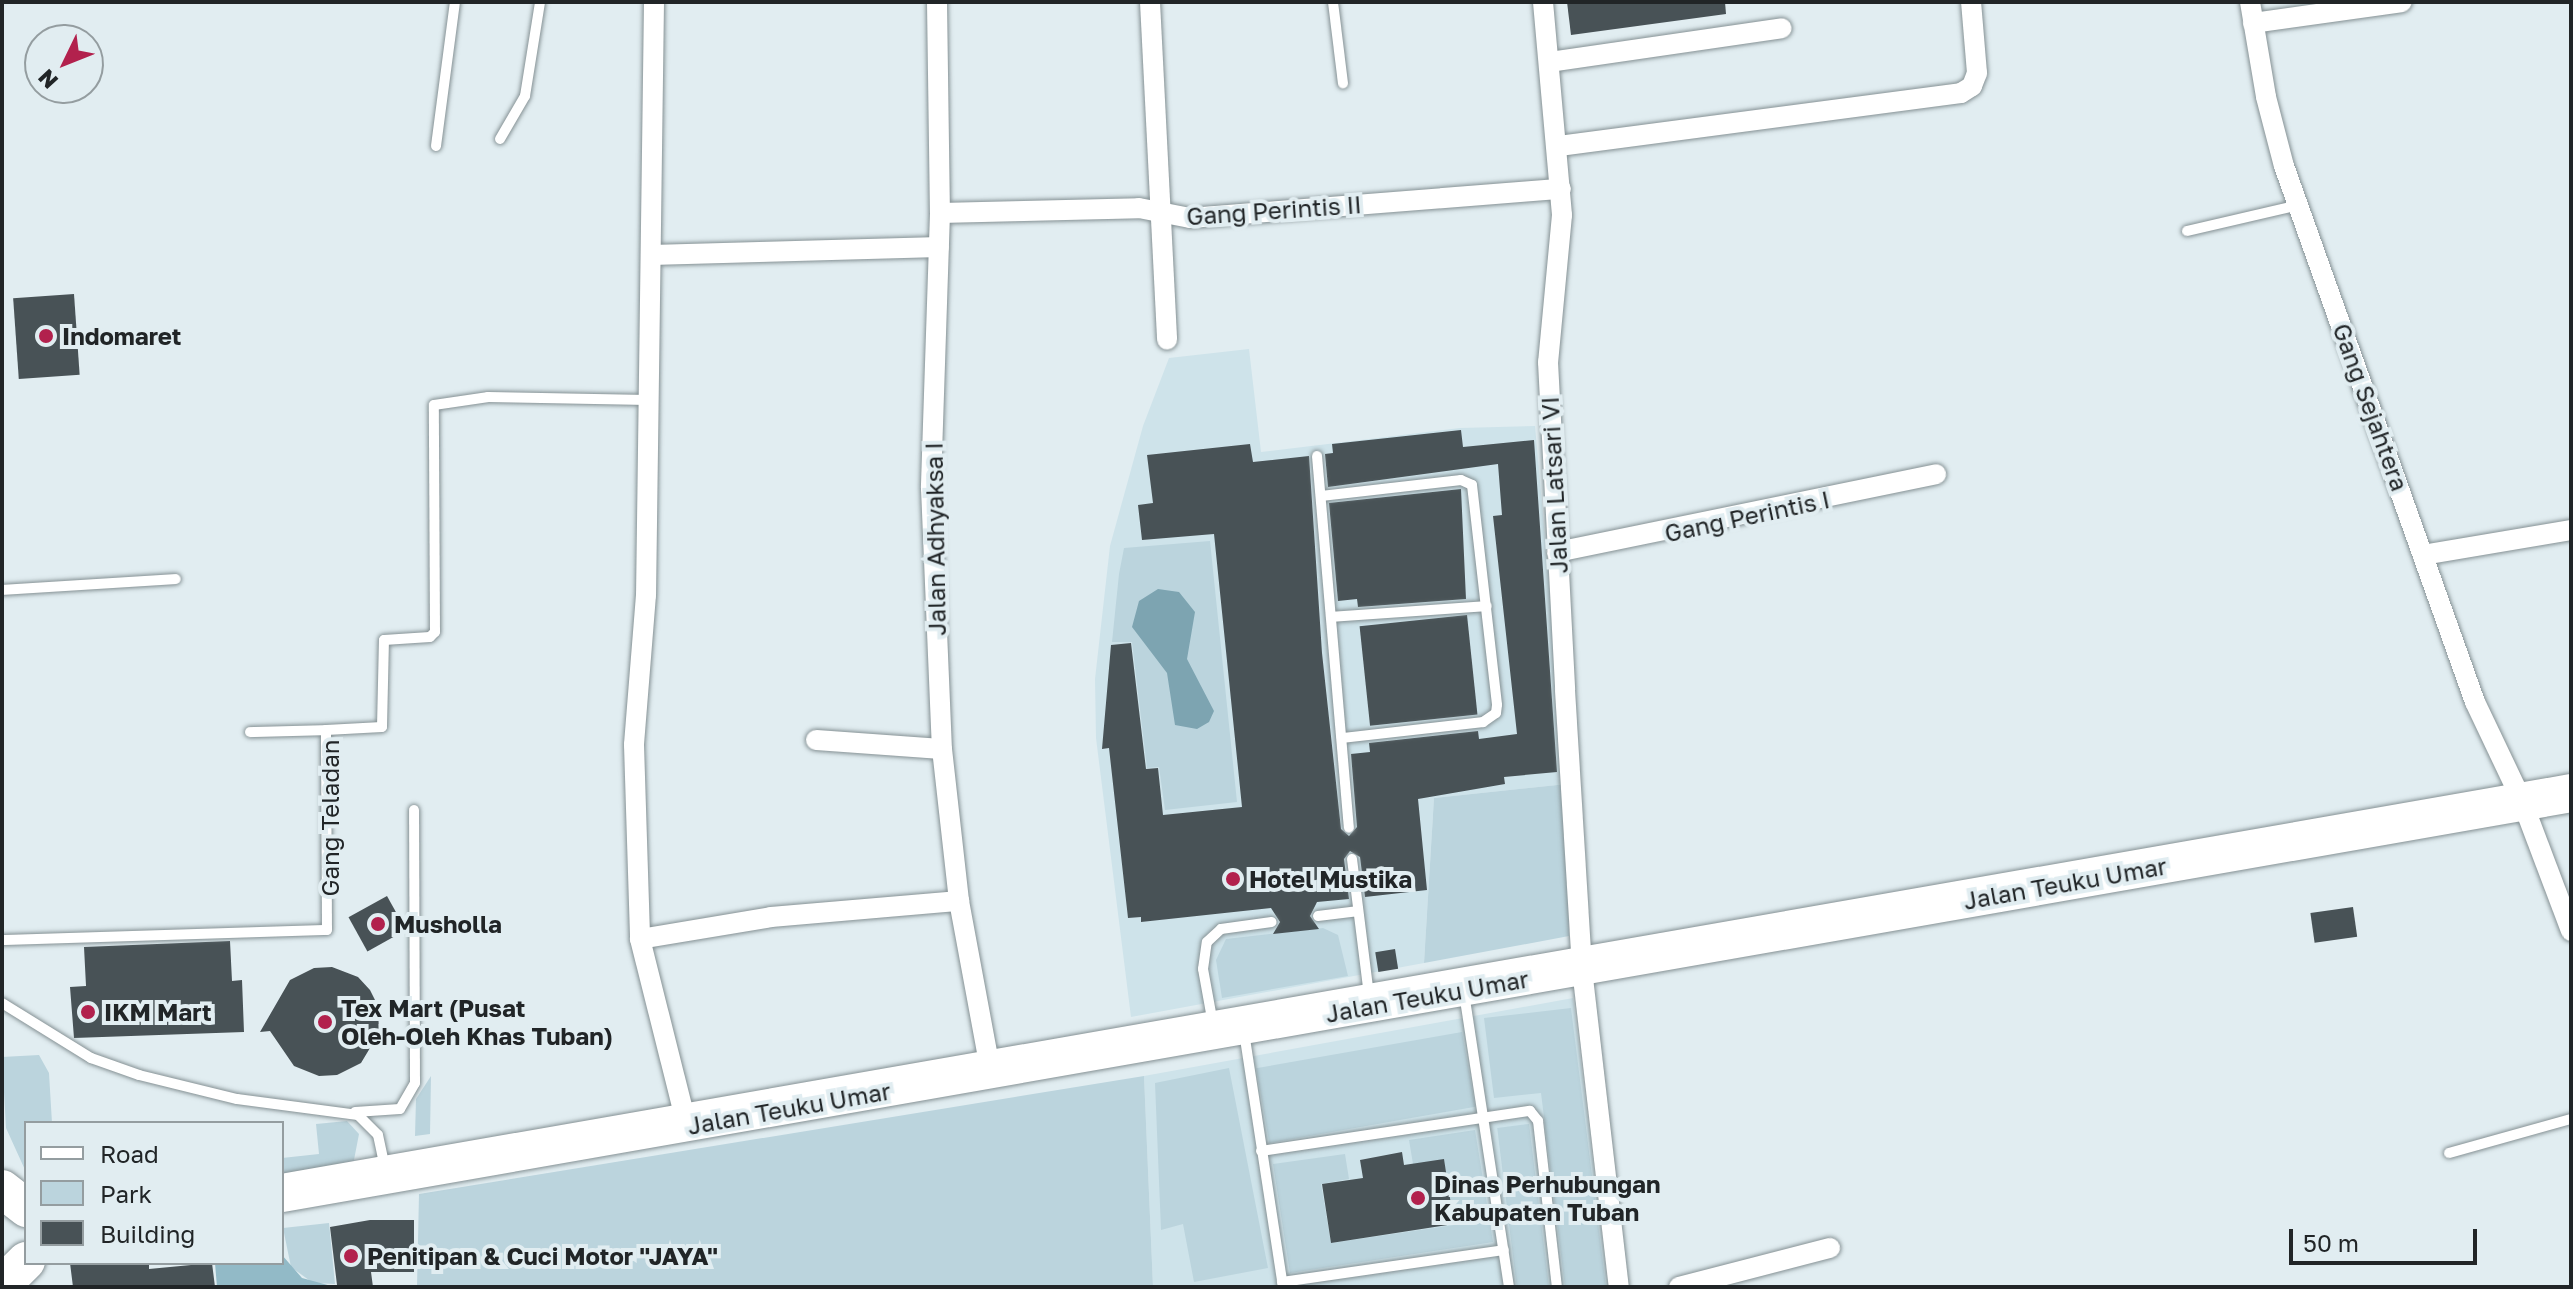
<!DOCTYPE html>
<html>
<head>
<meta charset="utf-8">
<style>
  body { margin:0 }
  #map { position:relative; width:2573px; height:1289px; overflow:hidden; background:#e1edf1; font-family:"Golos Text",sans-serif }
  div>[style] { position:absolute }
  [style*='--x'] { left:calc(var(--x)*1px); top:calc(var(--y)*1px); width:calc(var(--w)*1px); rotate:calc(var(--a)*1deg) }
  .built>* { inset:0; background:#cee3ea }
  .green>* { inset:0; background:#bbd4dd; transform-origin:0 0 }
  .forest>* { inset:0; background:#92bac7 }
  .water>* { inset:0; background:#7da4b1 }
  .building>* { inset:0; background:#485256; transform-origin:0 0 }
  .roads { filter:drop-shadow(0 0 2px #859194) drop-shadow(0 0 2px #859194) }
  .lane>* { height:10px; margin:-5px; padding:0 5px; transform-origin:5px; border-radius:5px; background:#fff }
  .street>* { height:20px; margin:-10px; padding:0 10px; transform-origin:10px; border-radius:10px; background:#fff }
  .highway>* { height:38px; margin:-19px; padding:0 19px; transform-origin:19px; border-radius:19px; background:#fff }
  .dots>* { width:22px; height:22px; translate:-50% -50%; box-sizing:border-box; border:4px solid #e1edf1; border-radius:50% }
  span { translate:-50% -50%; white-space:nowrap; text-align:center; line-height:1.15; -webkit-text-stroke:8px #e1edf1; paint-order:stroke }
  .street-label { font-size:24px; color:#212527 }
  .poi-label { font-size:24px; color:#212527; font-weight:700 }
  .left { translate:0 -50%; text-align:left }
  .frame { position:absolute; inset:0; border:4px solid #212527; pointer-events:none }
  .legend { position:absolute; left:24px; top:1121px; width:260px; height:144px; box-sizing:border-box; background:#e1edf1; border:2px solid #949da0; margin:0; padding:10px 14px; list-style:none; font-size:24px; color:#212527 }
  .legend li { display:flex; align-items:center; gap:16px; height:40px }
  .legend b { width:40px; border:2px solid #949da0 }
  .north { position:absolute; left:24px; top:24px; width:80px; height:80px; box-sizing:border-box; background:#e1edf1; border:2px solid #949da0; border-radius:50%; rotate:227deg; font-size:22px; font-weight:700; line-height:32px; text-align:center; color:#212527 }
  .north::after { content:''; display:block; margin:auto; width:28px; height:36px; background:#b2214d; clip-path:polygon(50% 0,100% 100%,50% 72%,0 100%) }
  .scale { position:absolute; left:2289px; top:1229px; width:188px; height:36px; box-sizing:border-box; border:4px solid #212527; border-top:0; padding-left:10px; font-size:24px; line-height:28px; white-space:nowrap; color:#212527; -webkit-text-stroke:6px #e1edf1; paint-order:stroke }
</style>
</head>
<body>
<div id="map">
  <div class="built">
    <i style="clip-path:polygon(1249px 349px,1261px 452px,1460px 428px,1535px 426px,1567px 784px,1434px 798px,1424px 963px,1131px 1017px,1096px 738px,1095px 679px,1110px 546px,1143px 426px,1169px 358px)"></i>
    <i style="clip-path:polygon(1573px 998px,1608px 1287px,1153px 1287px,1144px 1076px)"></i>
  </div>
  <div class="green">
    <i style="clip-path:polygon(1210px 541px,1237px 802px,1165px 810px,1159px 767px,1147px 768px,1132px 642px,1112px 642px,1119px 574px,1124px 548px)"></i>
    <i style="clip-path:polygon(1567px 784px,1569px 936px,1424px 963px,1434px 798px)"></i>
    <i style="clip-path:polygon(1323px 928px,1338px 935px,1348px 976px,1222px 998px,1216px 960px,1226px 939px)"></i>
    <i style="clip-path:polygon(1571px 1008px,1606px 1287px,1565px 1287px,1541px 1093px,1494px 1098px,1484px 1018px)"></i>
    <i style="left:1462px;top:1032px;width:76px;height:209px;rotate:80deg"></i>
    <i style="clip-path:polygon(39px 1055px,49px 1073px,52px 1123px,26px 1123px,26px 1172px,6px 1128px,2px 1057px)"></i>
    <i style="clip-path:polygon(1229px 1068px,1268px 1268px,1194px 1282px,1183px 1224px,1161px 1230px,1155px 1083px)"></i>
    <i style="clip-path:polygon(431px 1076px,430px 1134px,415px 1136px,416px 1099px)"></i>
    <i style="clip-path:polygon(1144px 1076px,1153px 1287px,417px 1287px,419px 1194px)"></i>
    <i style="clip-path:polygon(347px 1121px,359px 1134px,353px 1165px,282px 1174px,282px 1158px,319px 1154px,316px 1124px)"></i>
    <i style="left:1529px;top:1124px;width:164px;height:32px;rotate:83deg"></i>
    <i style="clip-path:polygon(1475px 1130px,1493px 1242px,1290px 1273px,1273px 1164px,1345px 1154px,1349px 1179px,1321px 1184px,1331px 1243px,1454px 1225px,1444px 1160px,1413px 1164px,1409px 1140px)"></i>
    <i style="clip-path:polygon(329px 1223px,335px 1284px,313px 1283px,291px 1267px,283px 1228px)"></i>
  </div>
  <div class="forest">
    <i style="clip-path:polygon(282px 1255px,302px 1278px,335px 1287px,217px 1287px,215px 1263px,282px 1263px)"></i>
  </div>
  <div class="water">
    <i style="clip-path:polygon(1158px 589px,1179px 592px,1195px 612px,1187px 659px,1214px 711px,1209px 722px,1197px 729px,1175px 725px,1167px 673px,1132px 627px,1139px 601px)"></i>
  </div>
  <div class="building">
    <i style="clip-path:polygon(1567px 2px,1725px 2px,1726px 14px,1571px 35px)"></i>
    <i style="left:74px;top:294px;width:81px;height:61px;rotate:86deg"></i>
    <i style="clip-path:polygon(1461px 430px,1463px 447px,1534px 440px,1557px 772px,1504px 777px,1505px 784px,1418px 799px,1427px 890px,1365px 897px,1360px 857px,1350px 851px,1344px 859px,1349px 899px,1317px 902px,1310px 916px,1319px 929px,1273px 934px,1280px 922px,1271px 908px,1141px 922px,1141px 917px,1128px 918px,1109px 748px,1102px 749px,1111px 645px,1131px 643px,1146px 769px,1158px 768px,1163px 815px,1242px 807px,1214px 534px,1142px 540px,1138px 505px,1153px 503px,1147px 455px,1250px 444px,1253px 462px,1309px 456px,1322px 653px,1341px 829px,1349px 836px,1357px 827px,1351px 754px,1370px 752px,1369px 743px,1478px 731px,1479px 739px,1517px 734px,1493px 516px,1502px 515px,1498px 464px,1328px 487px,1325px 454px,1333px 453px,1332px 444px)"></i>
    <i style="clip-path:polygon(1461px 489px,1466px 599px,1358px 607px,1357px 599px,1338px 601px,1329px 503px)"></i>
    <i style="left:1467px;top:615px;width:100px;height:108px;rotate:84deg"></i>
    <i style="left:387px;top:896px;width:39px;height:44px;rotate:61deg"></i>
    <i style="left:2353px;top:907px;width:30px;height:43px;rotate:82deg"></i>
    <i style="clip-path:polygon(230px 941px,232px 981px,242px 980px,244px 1032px,74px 1038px,70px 987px,86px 986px,84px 947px)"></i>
    <i style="left:1395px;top:949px;width:20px;height:20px;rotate:81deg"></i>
    <i style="clip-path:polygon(332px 967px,358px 977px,370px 990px,378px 1006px,379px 1033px,361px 1063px,337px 1075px,319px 1076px,294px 1066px,270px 1031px,260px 1032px,290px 980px,314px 968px)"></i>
    <i style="clip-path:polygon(1402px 1152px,1404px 1165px,1444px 1159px,1454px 1224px,1331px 1243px,1322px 1184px,1363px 1178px,1360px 1160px)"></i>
    <i style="clip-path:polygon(370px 1220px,414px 1220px,414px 1272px,371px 1272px,373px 1287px,337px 1285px,330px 1227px)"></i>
    <i style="clip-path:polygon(70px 1263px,149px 1263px,149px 1269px,212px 1263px,215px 1287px,73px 1287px)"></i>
  </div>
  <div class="roads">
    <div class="lane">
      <i style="--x:1333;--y:2;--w:82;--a:83"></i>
      <i style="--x:500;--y:139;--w:50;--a:-59.8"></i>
      <i style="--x:525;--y:96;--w:95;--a:-80.9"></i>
      <i style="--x:436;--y:146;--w:145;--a:-82.5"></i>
      <i style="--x:2187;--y:231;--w:115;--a:-13.1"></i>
      <i style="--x:1317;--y:456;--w:373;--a:85.1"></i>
      <i style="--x:1321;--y:496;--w:141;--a:-6.5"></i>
      <i style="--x:1461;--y:480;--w:12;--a:24"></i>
      <i style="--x:1472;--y:485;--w:221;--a:83.5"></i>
      <i style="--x:1497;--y:705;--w:8;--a:97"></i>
      <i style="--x:1496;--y:713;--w:16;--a:145"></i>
      <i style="--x:1483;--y:722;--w:142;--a:173.5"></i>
      <i style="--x:2;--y:590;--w:174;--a:-3.6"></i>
      <i style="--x:1331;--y:617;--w:156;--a:-4"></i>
      <i style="--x:250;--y:732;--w:76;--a:-1.5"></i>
      <i style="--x:1352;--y:859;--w:138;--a:82.9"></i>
      <i style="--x:1318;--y:916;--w:39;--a:-7"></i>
      <i style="--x:2;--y:940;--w:325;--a:-1.8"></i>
      <i style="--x:327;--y:930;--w:200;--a:-90.3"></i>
      <i style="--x:326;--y:730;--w:56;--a:-3.1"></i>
      <i style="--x:382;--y:727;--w:87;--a:-88.7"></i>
      <i style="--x:384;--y:640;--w:46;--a:-3.7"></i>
      <i style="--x:430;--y:637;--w:7;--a:-45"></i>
      <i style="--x:435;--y:632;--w:227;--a:-90.3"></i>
      <i style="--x:434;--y:405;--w:55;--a:-8.4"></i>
      <i style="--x:488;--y:397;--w:160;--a:1.1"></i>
      <i style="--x:1464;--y:993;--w:297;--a:81.3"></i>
      <i style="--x:2;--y:1003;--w:105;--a:31.7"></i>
      <i style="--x:91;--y:1058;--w:51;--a:19.5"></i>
      <i style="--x:139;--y:1075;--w:101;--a:13.8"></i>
      <i style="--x:237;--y:1099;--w:122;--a:7.5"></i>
      <i style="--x:358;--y:1115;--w:28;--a:45"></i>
      <i style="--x:378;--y:1135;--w:34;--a:78"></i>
      <i style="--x:1213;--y:1024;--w:56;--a:-100.3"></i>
      <i style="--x:1203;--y:969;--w:27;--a:-82"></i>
      <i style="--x:1207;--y:942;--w:19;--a:-43"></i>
      <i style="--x:1221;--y:929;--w:51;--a:-7.8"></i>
      <i style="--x:1244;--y:1032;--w:258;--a:81.3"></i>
      <i style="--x:355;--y:1112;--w:45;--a:-3.8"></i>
      <i style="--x:400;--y:1109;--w:30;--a:-60"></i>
      <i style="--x:415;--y:1083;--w:273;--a:-90.2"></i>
      <i style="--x:1261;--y:1151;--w:272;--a:-8.5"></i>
      <i style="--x:1530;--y:1111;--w:13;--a:51"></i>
      <i style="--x:1538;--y:1121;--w:167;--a:83.5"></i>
      <i style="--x:2449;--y:1153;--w:127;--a:-15.6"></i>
      <i style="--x:1282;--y:1282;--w:224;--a:-8.2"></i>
    </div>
    <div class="street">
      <i style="--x:654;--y:2;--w:593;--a:90.77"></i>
      <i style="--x:646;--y:595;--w:150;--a:94.6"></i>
      <i style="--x:634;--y:745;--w:194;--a:88.2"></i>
      <i style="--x:640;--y:939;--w:193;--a:75.9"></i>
      <i style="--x:937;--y:2;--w:211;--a:89.2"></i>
      <i style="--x:940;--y:213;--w:275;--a:91.9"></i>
      <i style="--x:931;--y:488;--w:261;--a:87.6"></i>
      <i style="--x:942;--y:749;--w:153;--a:83.6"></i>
      <i style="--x:959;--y:901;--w:175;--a:79.5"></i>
      <i style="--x:1150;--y:2;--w:338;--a:87.1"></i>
      <i style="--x:1543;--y:2;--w:214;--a:84.9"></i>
      <i style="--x:1562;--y:215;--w:148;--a:95.4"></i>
      <i style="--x:1548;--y:362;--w:328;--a:87"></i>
      <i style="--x:1565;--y:690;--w:280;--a:86.5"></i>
      <i style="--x:1582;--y:969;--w:320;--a:83.4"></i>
      <i style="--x:2250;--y:2;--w:96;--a:80.4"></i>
      <i style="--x:2266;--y:97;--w:71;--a:75.4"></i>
      <i style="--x:2284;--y:166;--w:569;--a:70.39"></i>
      <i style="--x:2475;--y:702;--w:110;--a:64.6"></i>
      <i style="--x:2522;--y:801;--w:139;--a:69.3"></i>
      <i style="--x:2253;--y:23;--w:150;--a:-8"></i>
      <i style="--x:1550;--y:62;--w:234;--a:-8.3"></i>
      <i style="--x:1559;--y:146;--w:405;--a:-7.5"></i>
      <i style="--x:1961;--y:93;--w:13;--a:-32"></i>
      <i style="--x:1972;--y:86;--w:14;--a:-69"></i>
      <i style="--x:1977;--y:73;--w:71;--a:-94.8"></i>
      <i style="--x:940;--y:213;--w:199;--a:-1.4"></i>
      <i style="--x:1139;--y:208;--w:52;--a:11.1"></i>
      <i style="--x:1190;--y:218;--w:372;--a:-4.5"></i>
      <i style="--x:652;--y:255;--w:287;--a:-1.6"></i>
      <i style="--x:1557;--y:552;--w:387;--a:-11.6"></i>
      <i style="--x:2423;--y:555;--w:150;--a:-9.6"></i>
      <i style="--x:816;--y:740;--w:126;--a:4.1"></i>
      <i style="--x:640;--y:939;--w:133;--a:-9.5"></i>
      <i style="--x:771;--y:917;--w:189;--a:-4.9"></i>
      <i style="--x:1679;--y:1287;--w:156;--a:-14.5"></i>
    </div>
    <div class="highway">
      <i style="--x:2;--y:1189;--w:31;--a:38"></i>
      <i style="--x:282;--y:1193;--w:2324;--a:-9.91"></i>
      <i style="--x:2;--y:1285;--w:34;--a:-45"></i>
    </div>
  </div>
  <div class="dots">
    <i style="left:46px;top:336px;background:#b2214d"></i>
    <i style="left:1233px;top:879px;background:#b2214d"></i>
    <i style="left:378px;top:924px;background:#b2214d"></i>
    <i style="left:88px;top:1012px;background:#b2214d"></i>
    <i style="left:325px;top:1022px;background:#b2214d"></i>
    <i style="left:1418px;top:1198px;background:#b2214d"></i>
    <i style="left:351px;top:1256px;background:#b2214d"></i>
  </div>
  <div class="street-label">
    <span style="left:1274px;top:210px;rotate:-4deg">Gang Perintis II</span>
    <span style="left:2371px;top:407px;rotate:70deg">Gang Sejahtera</span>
    <span style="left:1554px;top:485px;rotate:-93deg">Jalan Latsari VI</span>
    <span style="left:1747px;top:516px;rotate:-12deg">Gang Perintis I</span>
    <span style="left:935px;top:539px;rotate:-91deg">Jalan Adhyaksa I</span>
    <span style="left:330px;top:818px;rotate:-90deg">Gang Teladan</span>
    <span style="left:2065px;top:883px;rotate:-10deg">Jalan Teuku Umar</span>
    <span style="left:1427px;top:996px;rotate:-10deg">Jalan Teuku Umar</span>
    <span style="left:789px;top:1108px;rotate:-10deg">Jalan Teuku Umar</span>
  </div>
  <div class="poi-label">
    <span class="left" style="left:62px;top:336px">Indomaret</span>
    <span class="left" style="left:1249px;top:879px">Hotel Mustika</span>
    <span class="left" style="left:394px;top:924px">Musholla</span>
    <span class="left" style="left:341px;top:1022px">Tex Mart (Pusat<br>Oleh-Oleh Khas Tuban)</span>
    <span class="left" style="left:104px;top:1012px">IKM Mart</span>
    <span class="left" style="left:1434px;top:1198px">Dinas Perhubungan<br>Kabupaten Tuban</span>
    <span class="left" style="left:367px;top:1256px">Penitipan &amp; Cuci Motor "JAYA"</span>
  </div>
  <div class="frame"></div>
  <ul class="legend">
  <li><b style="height:10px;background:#fff"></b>Road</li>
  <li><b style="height:22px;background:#bbd4dd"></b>Park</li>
  <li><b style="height:22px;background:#485256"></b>Building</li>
  </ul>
  <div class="north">N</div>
  <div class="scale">50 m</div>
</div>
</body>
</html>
